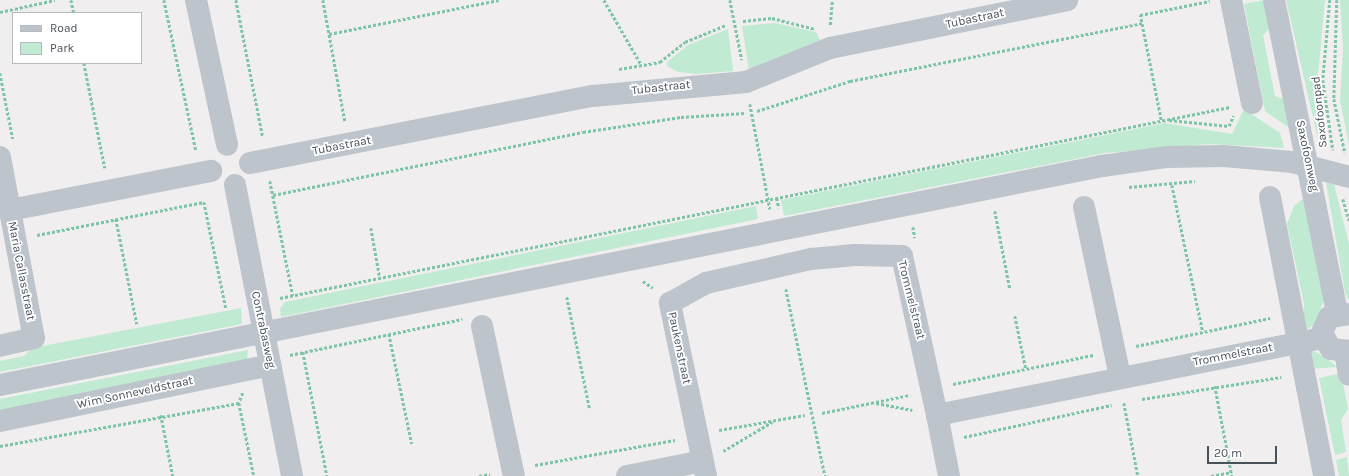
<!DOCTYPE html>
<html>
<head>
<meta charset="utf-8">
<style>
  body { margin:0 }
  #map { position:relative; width:1349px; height:476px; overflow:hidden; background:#f0eeee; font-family:Karla,sans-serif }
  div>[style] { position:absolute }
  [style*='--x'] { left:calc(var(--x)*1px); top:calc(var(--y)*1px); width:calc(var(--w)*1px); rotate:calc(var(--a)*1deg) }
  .green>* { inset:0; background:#c1ead3 }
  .path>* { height:2.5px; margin-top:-1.25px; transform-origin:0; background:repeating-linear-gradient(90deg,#7cc5a6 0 3px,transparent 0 5px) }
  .minor>* { height:22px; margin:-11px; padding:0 11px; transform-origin:11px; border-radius:11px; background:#bec4cc }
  span { translate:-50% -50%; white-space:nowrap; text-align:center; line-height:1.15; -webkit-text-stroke:3.5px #fff; paint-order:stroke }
  .street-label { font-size:12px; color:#485059 }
  .legend { position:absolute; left:12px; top:12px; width:130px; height:52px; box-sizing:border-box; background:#fff; border:1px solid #b6b9bd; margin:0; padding:5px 7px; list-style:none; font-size:12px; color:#485059 }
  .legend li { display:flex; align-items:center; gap:8px; height:20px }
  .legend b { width:20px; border:1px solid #b6b9bd }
  .scale { position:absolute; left:1207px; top:446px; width:70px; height:18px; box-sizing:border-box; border:2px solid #485059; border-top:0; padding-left:5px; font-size:12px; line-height:14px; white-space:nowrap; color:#485059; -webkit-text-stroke:3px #fff; paint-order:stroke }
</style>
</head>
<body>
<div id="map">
  <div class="green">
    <i style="clip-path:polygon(1264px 0,1272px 26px,1263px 35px,1275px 96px,1286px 100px,1291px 129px,1265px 111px,1244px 4px)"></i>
    <i style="clip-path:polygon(1286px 0,1325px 0,1318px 75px,1327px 141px,1318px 139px)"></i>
    <i style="clip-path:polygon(1340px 0,1349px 0,1349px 145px,1340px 100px,1343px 48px)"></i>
    <i style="clip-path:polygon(775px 23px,816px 32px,821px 42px,749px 70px,742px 26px)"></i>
    <i style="clip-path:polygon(728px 29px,733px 71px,697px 74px,678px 72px,667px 66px,667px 62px,688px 45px)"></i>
    <i style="clip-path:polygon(1244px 109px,1280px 133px,1284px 148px,1210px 144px,1105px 153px,784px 216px,781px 200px,1165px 123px,1232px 134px)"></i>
    <i style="clip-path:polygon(1326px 182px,1334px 184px,1349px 244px,1349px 301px,1345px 293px)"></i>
    <i style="clip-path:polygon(1304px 198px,1324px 300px,1315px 324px,1303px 331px,1304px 304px,1287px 224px,1294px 206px)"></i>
    <i style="clip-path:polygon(756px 206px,758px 219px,281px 317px,280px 309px,285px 302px)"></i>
    <i style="clip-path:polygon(241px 308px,242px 324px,0 372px,0 361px,24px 356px,32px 348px)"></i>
    <i style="clip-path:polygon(248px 350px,247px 360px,0 411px,0 399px)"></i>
    <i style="clip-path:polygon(1311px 350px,1325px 357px,1337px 367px,1309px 369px)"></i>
    <i style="clip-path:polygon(1341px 373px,1348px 409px,1341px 420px,1346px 452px,1335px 455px,1319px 378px)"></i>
    <i style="clip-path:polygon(1347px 457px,1349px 476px,1339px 476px,1336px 460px)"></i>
  </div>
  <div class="path">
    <i style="--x:71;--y:0;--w:13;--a:77"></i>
    <i style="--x:164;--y:0;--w:154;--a:78"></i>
    <i style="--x:236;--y:0;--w:140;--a:78.9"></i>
    <i style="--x:323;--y:0;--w:123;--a:79.7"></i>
    <i style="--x:604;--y:0;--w:74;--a:60"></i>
    <i style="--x:730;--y:0;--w:61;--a:78.7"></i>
    <i style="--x:1330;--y:0;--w:80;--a:95"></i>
    <i style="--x:1323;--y:80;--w:71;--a:81.9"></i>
    <i style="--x:1337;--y:0;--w:99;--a:91.7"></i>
    <i style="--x:1334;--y:99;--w:55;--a:78.5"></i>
    <i style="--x:0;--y:12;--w:56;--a:-12.3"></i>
    <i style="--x:743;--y:21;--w:29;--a:-6"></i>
    <i style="--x:772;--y:18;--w:44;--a:14.3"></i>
    <i style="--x:830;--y:25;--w:25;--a:-85"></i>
    <i style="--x:329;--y:34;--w:173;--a:-11.3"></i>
    <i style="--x:84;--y:63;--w:107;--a:78.7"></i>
    <i style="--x:619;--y:69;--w:42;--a:-9.7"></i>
    <i style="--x:660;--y:62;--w:32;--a:-39"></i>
    <i style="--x:685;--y:42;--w:44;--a:-22.5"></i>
    <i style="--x:0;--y:73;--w:67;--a:78.9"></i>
    <i style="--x:750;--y:104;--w:107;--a:79.2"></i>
    <i style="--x:757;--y:111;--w:98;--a:-17.9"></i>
    <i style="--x:850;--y:81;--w:298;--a:-11.2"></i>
    <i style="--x:1161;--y:120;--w:107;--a:-101.3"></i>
    <i style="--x:1140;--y:15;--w:71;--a:-11.3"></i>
    <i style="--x:1169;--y:120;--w:60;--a:5.7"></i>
    <i style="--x:1229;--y:126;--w:11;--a:-68"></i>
    <i style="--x:270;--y:181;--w:117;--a:78.7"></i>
    <i style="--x:1172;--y:185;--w:150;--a:78.1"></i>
    <i style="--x:1129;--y:187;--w:66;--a:-5.2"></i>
    <i style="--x:273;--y:195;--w:316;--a:-11.5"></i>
    <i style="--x:583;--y:132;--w:99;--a:-8.7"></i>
    <i style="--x:681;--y:117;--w:64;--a:-3.6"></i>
    <i style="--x:777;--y:198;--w:10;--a:79"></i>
    <i style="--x:1343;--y:199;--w:22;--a:74"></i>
    <i style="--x:995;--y:211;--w:79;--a:79.1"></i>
    <i style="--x:116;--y:219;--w:107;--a:78.7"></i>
    <i style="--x:913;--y:227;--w:11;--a:80"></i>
    <i style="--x:371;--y:228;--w:51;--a:79.8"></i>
    <i style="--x:37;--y:235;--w:170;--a:-11.2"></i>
    <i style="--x:204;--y:202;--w:108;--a:78.3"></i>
    <i style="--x:643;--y:281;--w:12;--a:35"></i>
    <i style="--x:786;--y:289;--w:191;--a:78.2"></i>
    <i style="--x:567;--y:297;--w:115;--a:78.5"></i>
    <i style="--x:280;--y:298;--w:969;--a:-11.37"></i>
    <i style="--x:1015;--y:316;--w:54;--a:78.3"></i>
    <i style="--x:389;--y:334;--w:112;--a:78.2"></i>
    <i style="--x:1136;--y:346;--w:137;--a:-11.8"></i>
    <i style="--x:303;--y:352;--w:126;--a:79"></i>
    <i style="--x:290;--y:355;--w:176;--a:-11.8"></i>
    <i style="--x:953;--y:384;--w:143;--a:-11.7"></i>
    <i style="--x:1215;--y:386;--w:92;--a:79.3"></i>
    <i style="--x:243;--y:393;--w:11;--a:112"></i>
    <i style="--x:239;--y:403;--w:75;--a:78.4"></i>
    <i style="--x:1142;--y:399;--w:141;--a:-9"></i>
    <i style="--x:876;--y:403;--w:37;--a:11"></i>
    <i style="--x:1124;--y:403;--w:74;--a:79.1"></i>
    <i style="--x:822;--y:413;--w:90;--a:-11.6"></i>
    <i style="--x:161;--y:415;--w:62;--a:78.9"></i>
    <i style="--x:719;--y:430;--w:87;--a:-9.9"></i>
    <i style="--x:964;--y:437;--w:151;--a:-12.2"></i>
    <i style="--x:0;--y:446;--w:243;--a:-10.2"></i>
    <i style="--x:723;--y:451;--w:57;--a:-30.6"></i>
    <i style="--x:535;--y:465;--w:142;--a:-10.1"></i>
    <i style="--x:479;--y:476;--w:11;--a:-10"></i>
    <i style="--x:1211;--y:476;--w:21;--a:-11"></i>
  </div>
  <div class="minor">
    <i style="--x:196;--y:0;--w:148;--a:77.9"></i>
    <i style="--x:1231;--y:0;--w:105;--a:78.5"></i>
    <i style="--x:1274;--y:0;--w:319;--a:78.6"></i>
    <i style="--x:0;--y:157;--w:184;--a:79.4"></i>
    <i style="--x:34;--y:338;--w:35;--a:167"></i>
    <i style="--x:250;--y:163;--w:349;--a:-11.1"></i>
    <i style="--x:593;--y:96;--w:154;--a:-5.2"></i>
    <i style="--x:746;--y:82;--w:91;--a:-22"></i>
    <i style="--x:830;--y:48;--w:242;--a:-11.4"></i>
    <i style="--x:235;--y:185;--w:297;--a:78.9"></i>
    <i style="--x:1270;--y:197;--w:284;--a:79"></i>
    <i style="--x:1084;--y:207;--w:174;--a:78"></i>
    <i style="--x:10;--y:210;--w:205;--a:-11"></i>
    <i style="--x:1349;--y:314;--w:20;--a:171"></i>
    <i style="--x:1329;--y:317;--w:17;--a:114"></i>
    <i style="--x:1322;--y:333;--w:18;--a:61"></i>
    <i style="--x:1331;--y:349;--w:18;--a:6"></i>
    <i style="--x:482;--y:326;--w:153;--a:78"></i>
    <i style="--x:1345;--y:352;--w:23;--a:80"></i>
    <i style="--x:0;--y:385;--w:1124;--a:-11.24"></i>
    <i style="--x:1102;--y:166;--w:66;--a:-7.9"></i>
    <i style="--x:1167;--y:157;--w:57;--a:-1"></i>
    <i style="--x:1224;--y:156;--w:68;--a:5"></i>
    <i style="--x:1292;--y:162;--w:59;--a:14.7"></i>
    <i style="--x:0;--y:421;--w:276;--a:-11.7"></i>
    <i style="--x:627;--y:476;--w:77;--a:-11.2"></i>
    <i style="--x:706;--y:476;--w:177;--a:-101.8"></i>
    <i style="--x:670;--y:303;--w:41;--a:-29.1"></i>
    <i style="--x:706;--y:283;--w:108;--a:-12.9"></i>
    <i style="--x:811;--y:259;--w:44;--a:-5.2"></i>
    <i style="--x:855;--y:255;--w:47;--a:1.2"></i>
    <i style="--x:902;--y:256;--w:163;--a:77.6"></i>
    <i style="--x:949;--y:476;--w:62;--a:-101.1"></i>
    <i style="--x:937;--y:415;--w:394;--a:-11.3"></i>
  </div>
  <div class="street-label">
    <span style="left:975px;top:19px;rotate:-12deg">Tubastraat</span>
    <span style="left:661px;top:88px;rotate:-6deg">Tubastraat</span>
    <span style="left:1320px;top:112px;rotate:-96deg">Saxofoonpad</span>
    <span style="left:342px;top:146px;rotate:-11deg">Tubastraat</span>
    <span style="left:1307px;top:156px;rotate:78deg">Saxofoonweg</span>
    <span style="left:21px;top:271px;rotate:79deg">Maria Callasstraat</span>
    <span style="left:911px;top:300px;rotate:76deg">Trommelstraat</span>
    <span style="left:263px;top:330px;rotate:78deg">Contrabasweg</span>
    <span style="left:679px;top:348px;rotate:78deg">Paukenstraat</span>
    <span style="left:1233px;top:355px;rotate:-11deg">Trommelstraat</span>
    <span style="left:135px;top:393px;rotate:-12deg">Wim Sonneveldstraat</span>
  </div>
  <ul class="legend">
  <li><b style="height:5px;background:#bec4cc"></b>Road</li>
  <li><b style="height:11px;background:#c1ead3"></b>Park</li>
  </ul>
  <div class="scale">20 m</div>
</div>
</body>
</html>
